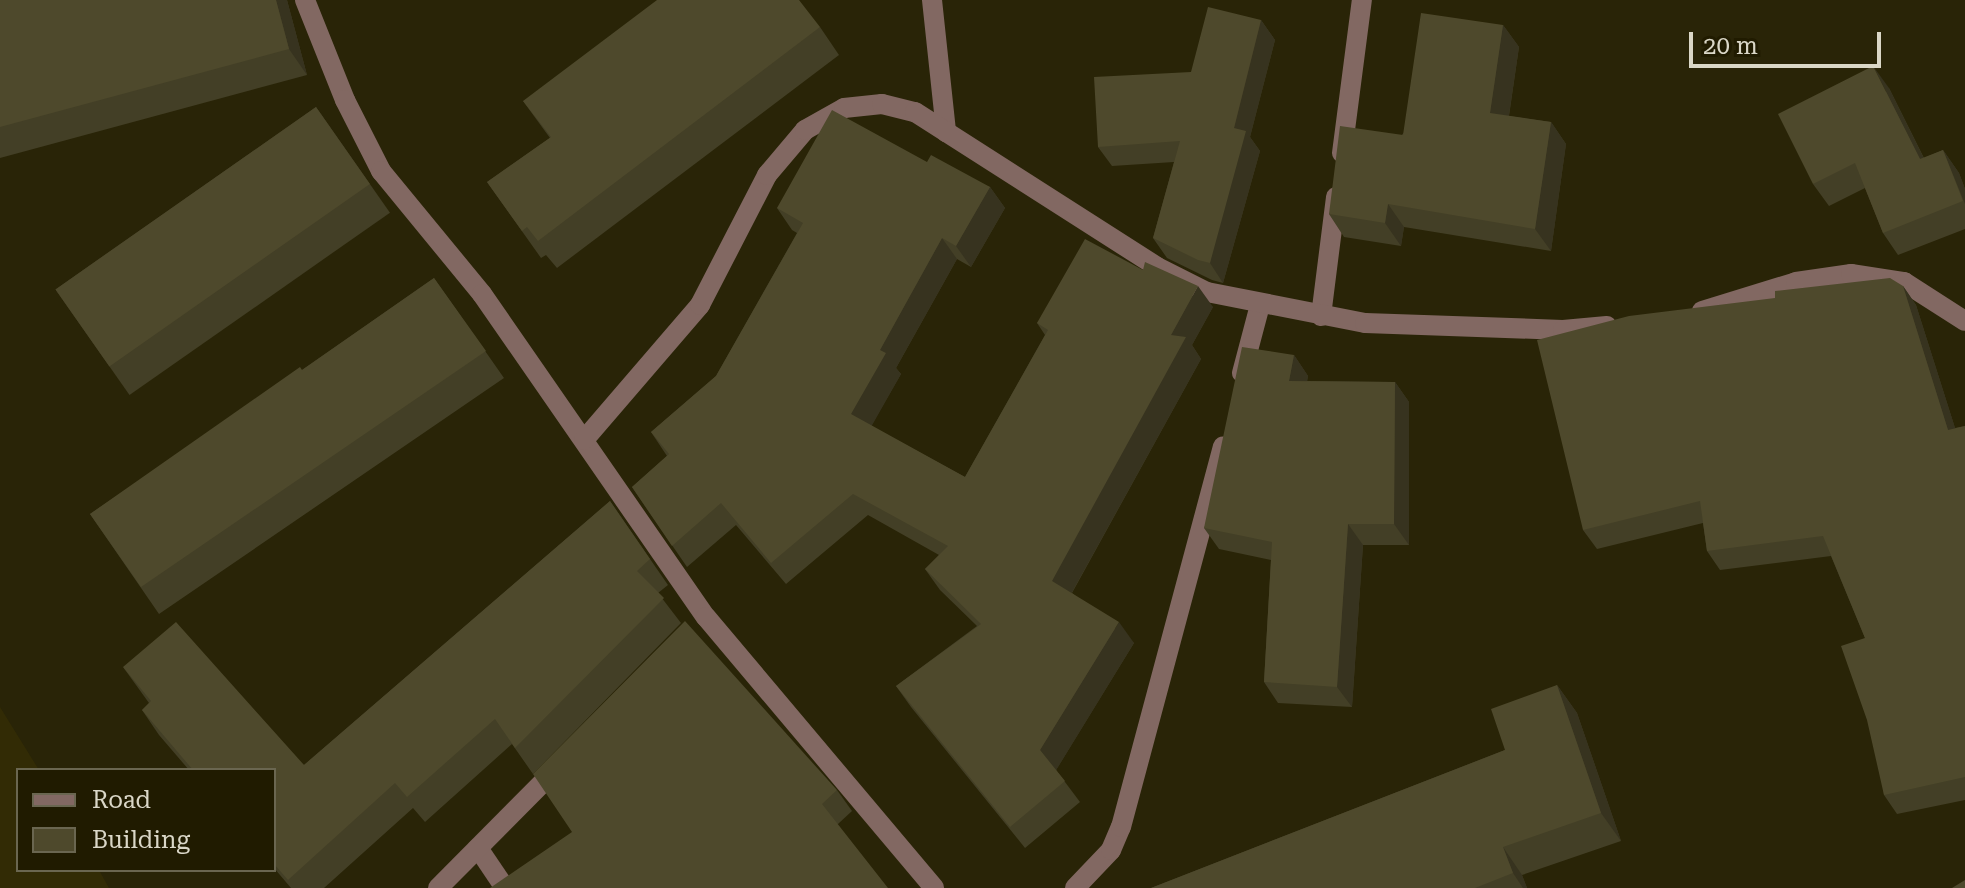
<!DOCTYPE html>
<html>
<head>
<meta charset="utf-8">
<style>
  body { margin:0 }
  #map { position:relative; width:1965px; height:888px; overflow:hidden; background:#292407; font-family:"Roboto Serif",serif }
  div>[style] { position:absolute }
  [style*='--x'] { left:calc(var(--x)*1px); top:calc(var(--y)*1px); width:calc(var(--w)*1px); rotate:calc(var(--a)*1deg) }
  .built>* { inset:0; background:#322b05 }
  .minor>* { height:20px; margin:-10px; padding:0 10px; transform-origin:10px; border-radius:10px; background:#826862 }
  .wall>* { inset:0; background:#433f26; transform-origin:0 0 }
  .shaded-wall>* { inset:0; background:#37331f }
  .building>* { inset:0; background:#4e492c; transform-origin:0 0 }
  span { translate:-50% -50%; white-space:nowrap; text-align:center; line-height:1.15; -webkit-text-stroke:8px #201b00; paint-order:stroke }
  .legend { position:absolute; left:16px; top:768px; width:260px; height:104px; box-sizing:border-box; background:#201b00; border:2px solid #6a6650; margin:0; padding:10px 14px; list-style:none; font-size:24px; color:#dad7c7 }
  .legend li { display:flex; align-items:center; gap:16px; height:40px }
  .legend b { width:40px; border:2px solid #6a6650 }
  .scale { position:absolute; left:1689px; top:32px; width:192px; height:36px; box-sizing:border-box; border:4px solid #dad7c7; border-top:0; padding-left:10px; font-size:24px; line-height:28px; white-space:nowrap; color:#dad7c7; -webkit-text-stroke:6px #201b00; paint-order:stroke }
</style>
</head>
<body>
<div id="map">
  <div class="built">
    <i style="clip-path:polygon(0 707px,39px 770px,18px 770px,18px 870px,99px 870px,109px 888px,0 888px)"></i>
  </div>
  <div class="minor">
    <i style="--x:305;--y:0;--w:108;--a:68.2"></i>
    <i style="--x:345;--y:100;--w:80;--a:63.1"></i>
    <i style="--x:381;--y:171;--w:159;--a:50.6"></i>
    <i style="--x:482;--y:294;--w:393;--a:55.3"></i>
    <i style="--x:706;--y:617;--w:354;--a:49.9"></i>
    <i style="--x:932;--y:0;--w:133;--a:83.9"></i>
    <i style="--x:1342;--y:153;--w:154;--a:-82.6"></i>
    <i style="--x:1702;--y:311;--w:98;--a:-17.1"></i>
    <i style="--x:1796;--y:282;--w:56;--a:-8.3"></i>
    <i style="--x:1851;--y:274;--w:54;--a:8.6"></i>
    <i style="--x:1904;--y:282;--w:72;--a:32.6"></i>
    <i style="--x:1321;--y:316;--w:120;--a:-82.8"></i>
    <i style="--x:1242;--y:373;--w:70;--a:-75.2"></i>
    <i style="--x:584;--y:440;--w:178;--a:-49.3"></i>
    <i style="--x:700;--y:305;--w:146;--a:-62.7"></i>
    <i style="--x:767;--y:175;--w:59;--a:-49.8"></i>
    <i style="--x:805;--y:130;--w:45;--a:-29.4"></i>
    <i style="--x:844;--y:108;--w:38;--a:-6"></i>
    <i style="--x:882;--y:104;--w:34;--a:14"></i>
    <i style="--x:915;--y:112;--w:287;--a:32.6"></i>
    <i style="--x:1157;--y:267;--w:56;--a:26.6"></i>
    <i style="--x:1207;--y:292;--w:161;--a:11.1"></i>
    <i style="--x:1365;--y:323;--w:198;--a:2"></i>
    <i style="--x:1563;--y:330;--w:44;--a:-5.2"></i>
    <i style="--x:478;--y:848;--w:48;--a:56"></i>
    <i style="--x:438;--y:888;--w:173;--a:-45.2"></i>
    <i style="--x:1075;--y:888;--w:52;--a:-46.5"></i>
    <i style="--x:1111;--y:850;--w:25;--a:-67"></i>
    <i style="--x:1121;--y:827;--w:394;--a:-75"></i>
  </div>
  <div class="wall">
    <i style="clip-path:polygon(0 0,287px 0,307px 75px,0 158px)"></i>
    <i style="clip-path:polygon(1261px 20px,1275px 40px,1250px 137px,1260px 151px,1223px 283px,1212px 280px,1167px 258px,1153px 238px,1174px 162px,1112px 166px,1098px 147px,1191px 72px)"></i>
    <i style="clip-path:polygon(1503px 25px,1519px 47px,1509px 116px,1551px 122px,1566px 144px,1551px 251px,1404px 227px,1401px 246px,1344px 237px,1329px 214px)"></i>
    <i style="clip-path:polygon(820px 27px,839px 55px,557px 268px,546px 255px,541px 258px,487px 182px,550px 138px,523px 101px)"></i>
    <i style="clip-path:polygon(1889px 88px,1924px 158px,1943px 150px,1959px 173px,1965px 189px,1965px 229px,1898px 255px,1883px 233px,1865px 188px,1829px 206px,1813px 184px)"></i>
    <i style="left:316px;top:107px;width:129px;height:318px;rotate:55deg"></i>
    <i style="clip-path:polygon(927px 162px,990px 187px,1005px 208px,971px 267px,957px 259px,896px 368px,901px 374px,871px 426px,965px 477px,1045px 335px,1037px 323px,1143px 270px,1213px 307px,1192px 345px,1201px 359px,1072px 593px,1134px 643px,1056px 770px,1080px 802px,1025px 848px,911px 707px,896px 686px,977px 626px,940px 590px,925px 569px,939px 555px,868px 515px,786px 584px,736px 525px,687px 567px,632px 487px,667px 456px,651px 432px,716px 376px,797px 233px,792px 230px,777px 208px)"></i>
    <i style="clip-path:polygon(434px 278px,504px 378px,159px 614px,90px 514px,302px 370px)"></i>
    <i style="clip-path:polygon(1903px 286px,1916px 305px,1955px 428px,1965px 426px,1965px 800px,1897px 814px,1884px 795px,1865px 638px,1831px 556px,1720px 570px,1707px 551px,1703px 523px,1597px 549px,1583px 530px)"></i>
    <i style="clip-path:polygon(1294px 355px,1308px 376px,1307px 381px,1395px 382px,1409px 402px,1409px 545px,1363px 545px,1352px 707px,1278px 703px,1264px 682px,1271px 560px,1219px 549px,1204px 528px)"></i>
    <i style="clip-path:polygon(610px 501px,668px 585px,658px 593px,681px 623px,533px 774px,512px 744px,425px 822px,413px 808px,324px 888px,291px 888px,274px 868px,274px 770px,189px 770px,159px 735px,142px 710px,149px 703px,123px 667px,304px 765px)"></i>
    <i style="clip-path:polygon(1557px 685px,1577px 713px,1621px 841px,1522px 875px,1527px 888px,1151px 888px,1505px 750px)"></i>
    <i style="clip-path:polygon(837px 790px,852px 811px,838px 824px,490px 888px)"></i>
  </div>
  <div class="shaded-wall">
    <i style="clip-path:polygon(276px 0,287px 0,307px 75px,289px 49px)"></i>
    <i style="clip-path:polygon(1261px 20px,1275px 40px,1250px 137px,1260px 151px,1223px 283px,1210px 263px,1234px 128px)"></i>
    <i style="clip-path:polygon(1503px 25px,1519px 47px,1506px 135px,1490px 113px)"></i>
    <i style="clip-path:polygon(1873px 66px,1889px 88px,1935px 181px,1920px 159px)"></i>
    <i style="clip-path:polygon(1551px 122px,1566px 144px,1551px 251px,1535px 229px)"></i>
    <i style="clip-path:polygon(1943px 150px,1959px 173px,1965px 189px,1965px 204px)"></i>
    <i style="clip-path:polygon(990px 187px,1005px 208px,971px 267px,956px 246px)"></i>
    <i style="clip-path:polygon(1388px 204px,1404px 227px,1401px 246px,1385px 223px)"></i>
    <i style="clip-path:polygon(942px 238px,957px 259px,896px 368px,901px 374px,866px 436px,851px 414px,880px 350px)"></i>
    <i style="clip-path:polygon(1198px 286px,1213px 307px,1192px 345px,1201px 359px,1066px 603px,1052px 581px,1171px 335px)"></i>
    <i style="clip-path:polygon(1903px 286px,1916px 305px,1962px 450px,1948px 430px)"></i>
    <i style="clip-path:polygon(1294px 355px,1308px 376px,1304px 402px,1289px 381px)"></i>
    <i style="clip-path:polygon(1395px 382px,1409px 402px,1409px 545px,1394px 524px)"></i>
    <i style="clip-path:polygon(1348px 524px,1363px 545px,1352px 707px,1337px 687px)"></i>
    <i style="clip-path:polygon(1119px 622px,1134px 643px,1055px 772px,1040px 750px)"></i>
    <i style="clip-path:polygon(1557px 685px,1577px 713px,1621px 841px,1601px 813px)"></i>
    <i style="clip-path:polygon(1503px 847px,1522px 875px,1527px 888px,1523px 888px,1513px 873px)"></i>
  </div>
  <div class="building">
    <i style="clip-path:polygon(0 0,276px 0,289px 49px,0 127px)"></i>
    <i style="clip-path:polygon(657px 0,799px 0,820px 27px,538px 241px,527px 227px,522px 231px,487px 182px,551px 137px,523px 101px)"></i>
    <i style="clip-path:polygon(1208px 7px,1261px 20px,1234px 128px,1246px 131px,1210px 263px,1198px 260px,1153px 238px,1180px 141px,1098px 147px,1094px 77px,1191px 72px)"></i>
    <i style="clip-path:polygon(1421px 13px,1503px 25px,1490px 113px,1551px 122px,1535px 229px,1388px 204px,1385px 223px,1329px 214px,1340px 126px,1403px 135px)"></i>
    <i style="clip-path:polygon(1873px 66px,1920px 159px,1943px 150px,1963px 201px,1883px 233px,1855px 163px,1813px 184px,1778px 114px)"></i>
    <i style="left:316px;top:107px;width:94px;height:318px;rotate:55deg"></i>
    <i style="clip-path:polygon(832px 110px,927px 162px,931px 155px,990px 187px,956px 246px,942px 238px,880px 350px,886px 353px,851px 414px,965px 477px,1048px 330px,1037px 323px,1085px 239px,1143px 270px,1145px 262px,1198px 286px,1171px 335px,1186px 337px,1052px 581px,1119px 622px,1040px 750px,1065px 781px,1010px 827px,896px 686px,981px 624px,925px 569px,948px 546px,853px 494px,771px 563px,721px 503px,672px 546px,632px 487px,669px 454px,651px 432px,716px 376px,803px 223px,777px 208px)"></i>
    <i style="clip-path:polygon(434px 278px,486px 351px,141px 587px,90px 514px,300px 367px,302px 370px)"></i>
    <i style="clip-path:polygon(1890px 278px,1903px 286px,1948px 430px,1965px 426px,1965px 777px,1884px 795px,1867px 720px,1841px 646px,1865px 638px,1823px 536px,1707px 551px,1700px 501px,1583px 530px,1537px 340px,1629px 316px,1775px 298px,1775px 291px)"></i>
    <i style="clip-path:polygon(1242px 347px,1294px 355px,1289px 381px,1395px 382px,1394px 524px,1348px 524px,1337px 687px,1264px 682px,1272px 542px,1204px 528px)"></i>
    <i style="clip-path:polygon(610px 501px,650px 559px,637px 571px,664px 598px,515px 748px,495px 719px,407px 797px,395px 783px,288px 880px,274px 864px,274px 770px,193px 770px,142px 710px,151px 701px,123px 667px,176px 622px,304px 765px)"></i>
    <i style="clip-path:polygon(685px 621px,837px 790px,822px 804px,888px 888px,490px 888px,572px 832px,533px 774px)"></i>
    <i style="clip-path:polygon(1557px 685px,1601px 813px,1503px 847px,1513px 873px,1475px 888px,1151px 888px,1505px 750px,1491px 709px)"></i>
    <i style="clip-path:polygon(1965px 880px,1965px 888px,1952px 888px)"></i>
  </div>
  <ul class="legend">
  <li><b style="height:10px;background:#826862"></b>Road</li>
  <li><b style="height:22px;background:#4e492c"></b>Building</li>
  </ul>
  <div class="scale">20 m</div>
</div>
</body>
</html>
